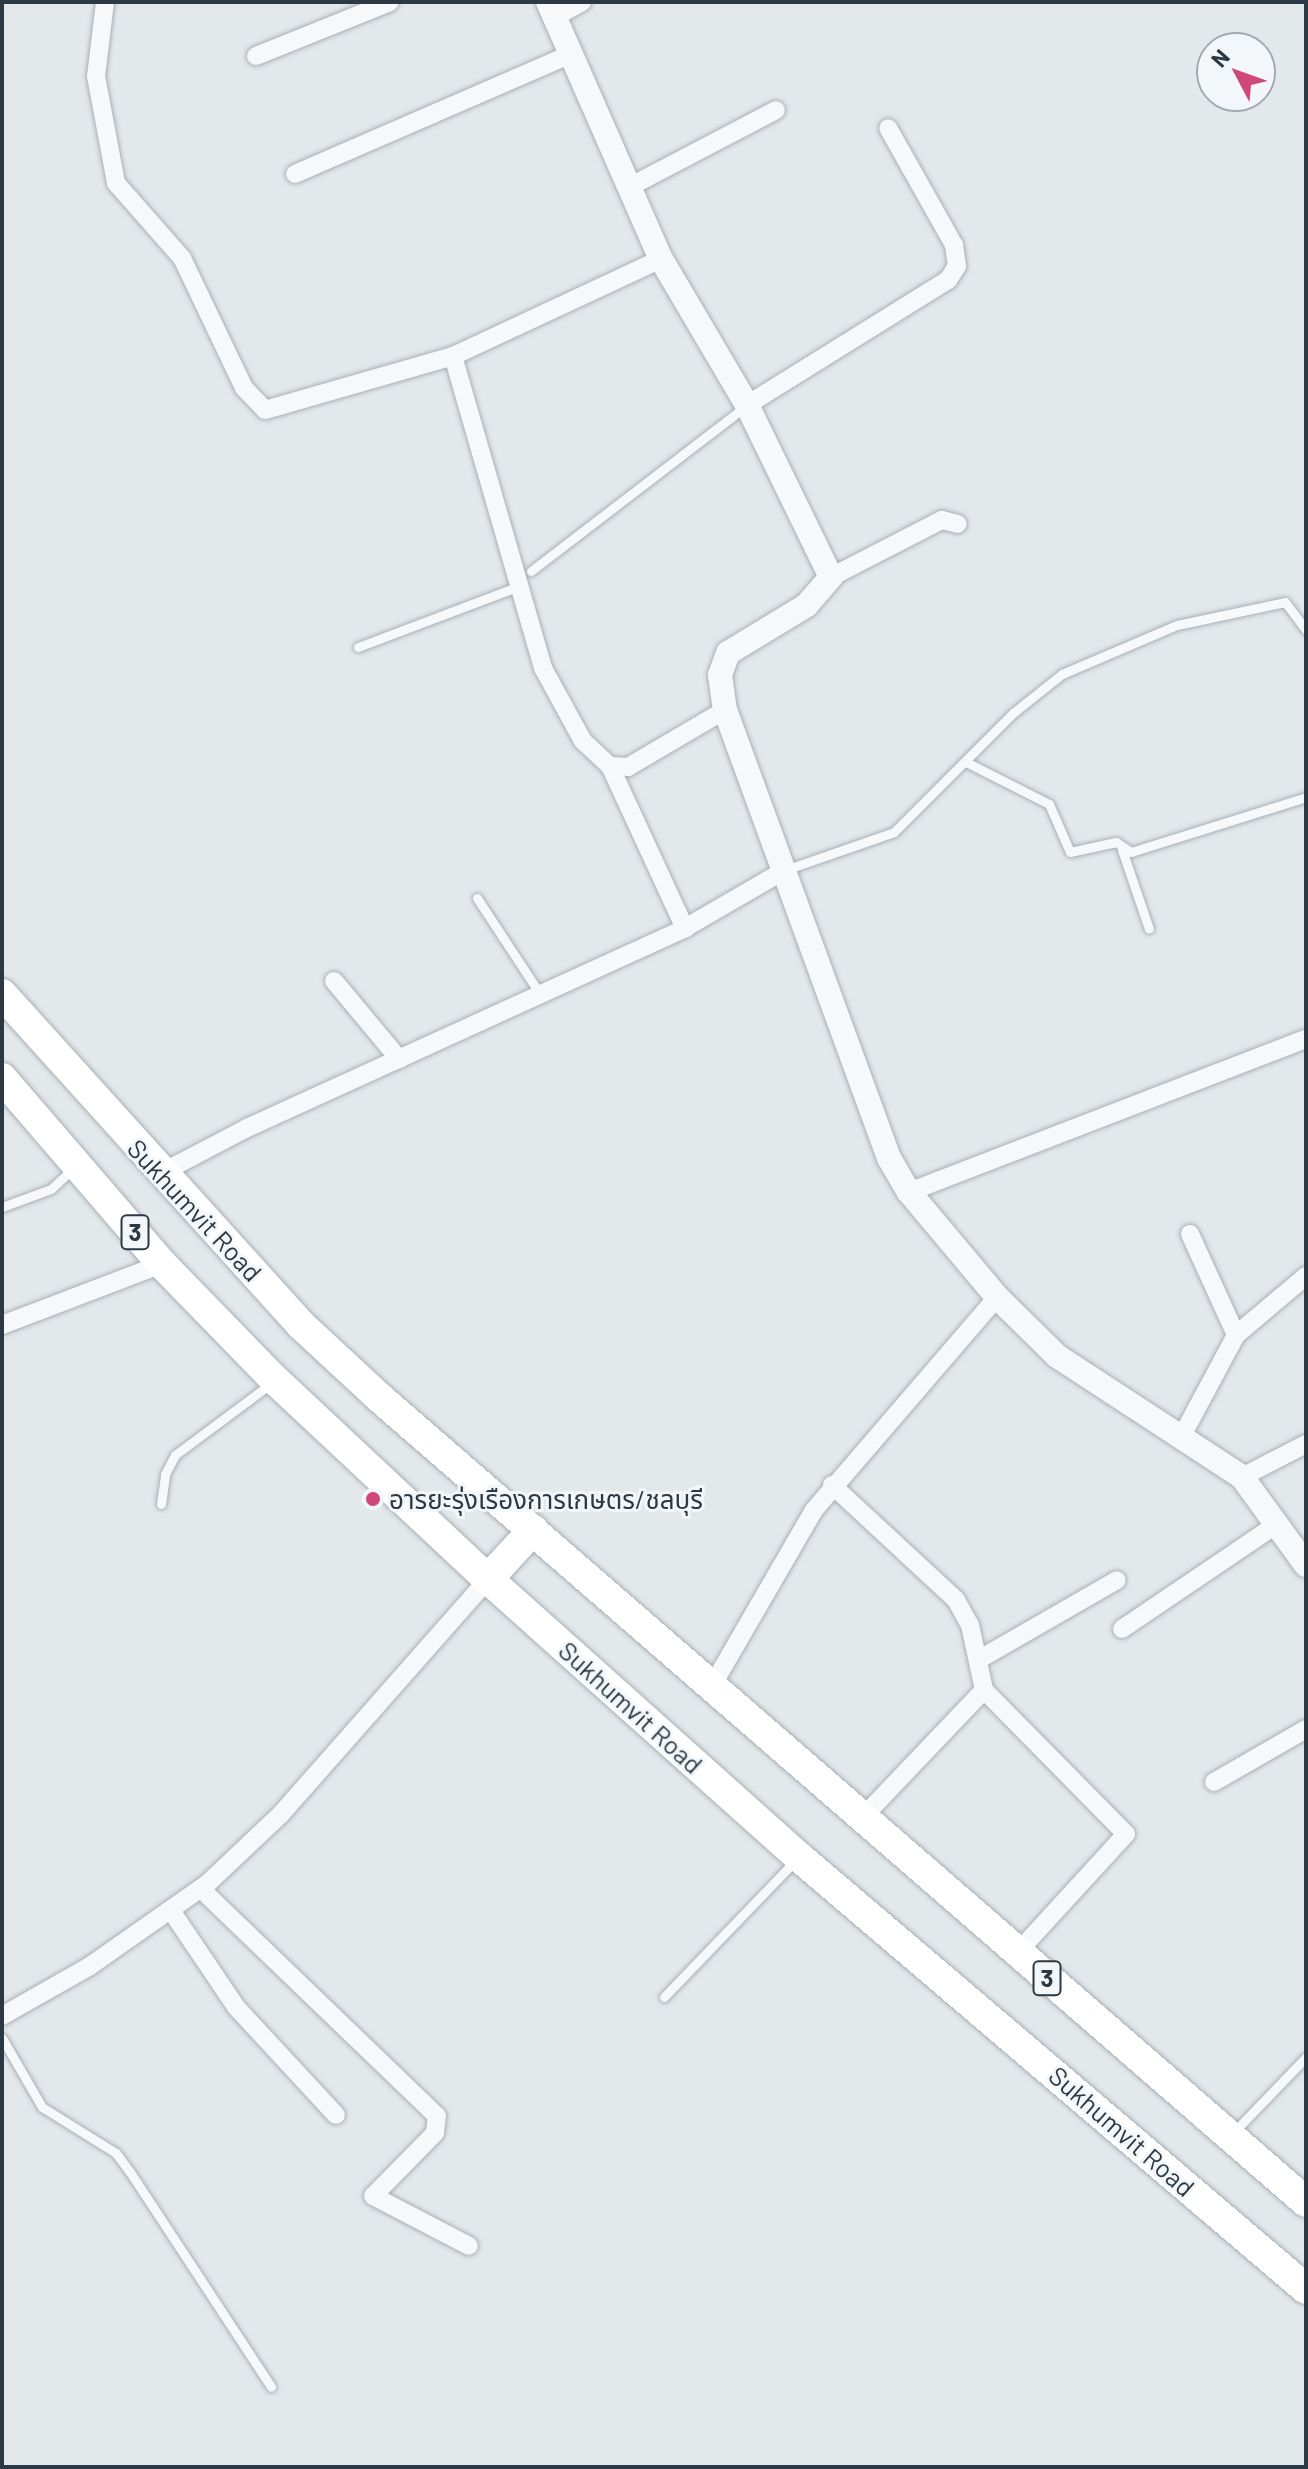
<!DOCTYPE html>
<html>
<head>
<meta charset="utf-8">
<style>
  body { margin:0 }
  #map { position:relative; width:1308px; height:2469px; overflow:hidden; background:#e3e8eb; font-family:Barlow,"Noto Sans Thai",sans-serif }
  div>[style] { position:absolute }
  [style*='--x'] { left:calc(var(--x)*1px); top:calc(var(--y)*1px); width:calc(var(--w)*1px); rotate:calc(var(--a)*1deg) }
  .roads { filter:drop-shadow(0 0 2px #a8b0b6) drop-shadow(0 0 2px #a8b0b6) }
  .service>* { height:9px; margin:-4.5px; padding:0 4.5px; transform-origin:4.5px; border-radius:4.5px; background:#f6f8f9 }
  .minor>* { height:18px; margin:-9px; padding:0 9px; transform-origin:9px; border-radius:9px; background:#f6f8f9 }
  .tertiary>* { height:24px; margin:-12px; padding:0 12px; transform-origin:12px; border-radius:12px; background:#f6f8f9 }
  .primary>* { height:30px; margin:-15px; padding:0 15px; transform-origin:15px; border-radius:15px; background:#fff }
  .dots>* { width:22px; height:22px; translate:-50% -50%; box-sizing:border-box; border:4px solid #f3f7f9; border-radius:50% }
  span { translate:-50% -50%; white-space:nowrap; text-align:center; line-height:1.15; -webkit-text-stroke:6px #f3f7f9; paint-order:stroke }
  .shield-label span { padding:2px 6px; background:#f3f7f9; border:2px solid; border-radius:6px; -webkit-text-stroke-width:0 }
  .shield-label { font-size:24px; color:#2b3944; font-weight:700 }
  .street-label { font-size:26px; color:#2b3944 }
  .poi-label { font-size:26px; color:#2b3944 }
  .left { translate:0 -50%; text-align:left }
  .frame { position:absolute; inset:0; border:4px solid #2b3944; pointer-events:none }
  .north { position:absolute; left:1196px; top:32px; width:80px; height:80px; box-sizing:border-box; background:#f3f7f9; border:2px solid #a3abb1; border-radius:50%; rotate:311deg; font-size:22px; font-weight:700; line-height:32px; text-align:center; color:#2b3944 }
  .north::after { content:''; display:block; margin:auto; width:28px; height:36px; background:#d04879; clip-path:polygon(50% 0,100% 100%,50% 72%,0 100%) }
</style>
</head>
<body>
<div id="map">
  <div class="roads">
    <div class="service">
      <i style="--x:531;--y:571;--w:272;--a:-37.5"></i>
      <i style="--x:358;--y:647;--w:170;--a:-20.7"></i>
      <i style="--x:966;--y:762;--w:93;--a:26.8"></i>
      <i style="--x:1049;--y:804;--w:52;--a:66.4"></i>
      <i style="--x:1070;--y:852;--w:47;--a:-12.3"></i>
      <i style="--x:1116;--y:842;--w:18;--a:34"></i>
      <i style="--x:1131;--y:852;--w:183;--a:-17.4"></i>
      <i style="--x:1122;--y:850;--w:83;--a:71.1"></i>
      <i style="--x:785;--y:870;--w:115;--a:-19.2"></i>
      <i style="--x:894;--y:832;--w:168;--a:-45"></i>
      <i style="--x:1013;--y:713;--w:63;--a:-38.5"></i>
      <i style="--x:1062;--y:674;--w:125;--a:-23.1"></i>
      <i style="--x:1177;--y:625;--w:110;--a:-12"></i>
      <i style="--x:1285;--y:602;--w:35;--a:53"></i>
      <i style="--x:477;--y:898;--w:115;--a:56.7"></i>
      <i style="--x:2;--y:1207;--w:52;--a:-20.2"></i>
      <i style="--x:51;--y:1189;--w:33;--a:-43"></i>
      <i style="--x:161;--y:1504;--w:30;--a:-82"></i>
      <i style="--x:165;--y:1474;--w:21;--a:-62"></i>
      <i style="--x:175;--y:1455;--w:122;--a:-36.7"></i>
      <i style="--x:664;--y:1997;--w:192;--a:-46.1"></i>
      <i style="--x:2;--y:2038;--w:80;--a:59.9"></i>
      <i style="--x:42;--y:2107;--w:87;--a:31.9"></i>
      <i style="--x:116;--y:2153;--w:24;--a:54"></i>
      <i style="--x:130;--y:2172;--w:257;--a:56.7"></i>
      <i style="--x:1232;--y:2134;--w:107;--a:-46.1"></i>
    </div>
    <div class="minor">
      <i style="--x:105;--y:2;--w:75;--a:96.9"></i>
      <i style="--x:96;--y:76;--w:109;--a:79.4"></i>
      <i style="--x:116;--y:183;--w:100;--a:48.7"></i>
      <i style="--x:182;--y:258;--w:144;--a:64.5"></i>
      <i style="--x:244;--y:388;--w:30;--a:46"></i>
      <i style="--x:265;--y:410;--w:196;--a:-16"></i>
      <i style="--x:453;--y:356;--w:230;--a:-25"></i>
      <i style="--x:555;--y:17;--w:31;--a:-29"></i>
      <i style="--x:256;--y:56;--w:144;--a:-21.9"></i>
      <i style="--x:295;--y:174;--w:301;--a:-23.5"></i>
      <i style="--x:627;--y:188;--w:168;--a:-27.6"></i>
      <i style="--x:453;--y:356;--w:325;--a:73.9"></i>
      <i style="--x:543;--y:668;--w:83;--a:61.3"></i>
      <i style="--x:583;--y:741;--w:37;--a:43"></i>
      <i style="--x:610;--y:766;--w:18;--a:3"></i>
      <i style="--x:628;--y:767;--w:113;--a:-30.4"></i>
      <i style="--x:747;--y:405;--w:237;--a:-31.9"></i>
      <i style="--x:948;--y:280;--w:17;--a:-57"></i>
      <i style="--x:957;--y:266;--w:21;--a:-98"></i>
      <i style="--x:954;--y:245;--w:134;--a:-119.4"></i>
      <i style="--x:831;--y:577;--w:125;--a:-27.2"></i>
      <i style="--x:942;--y:520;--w:16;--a:14"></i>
      <i style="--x:610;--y:766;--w:179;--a:65.2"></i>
      <i style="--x:334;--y:981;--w:102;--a:50.2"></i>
      <i style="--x:161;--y:1173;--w:97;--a:-27.6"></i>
      <i style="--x:247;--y:1128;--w:482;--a:-24.5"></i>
      <i style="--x:685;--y:928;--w:116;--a:-30.1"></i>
      <i style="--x:909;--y:1192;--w:425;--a:-21.1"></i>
      <i style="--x:1190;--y:1234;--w:111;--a:65.5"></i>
      <i style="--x:2;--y:1325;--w:171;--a:-20.9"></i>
      <i style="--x:1183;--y:1434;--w:112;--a:-61.8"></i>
      <i style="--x:1236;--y:1335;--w:92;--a:-40.1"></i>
      <i style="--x:1242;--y:1477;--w:72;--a:-27.3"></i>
      <i style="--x:832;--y:1485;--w:169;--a:42.8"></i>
      <i style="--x:956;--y:1600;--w:29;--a:61"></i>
      <i style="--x:970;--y:1625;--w:66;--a:77.8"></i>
      <i style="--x:984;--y:1690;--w:202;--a:45.4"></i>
      <i style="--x:1126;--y:1834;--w:160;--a:132.5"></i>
      <i style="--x:1122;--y:1629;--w:187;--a:-34.1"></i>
      <i style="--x:978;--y:1660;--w:160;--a:-29.9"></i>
      <i style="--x:712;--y:1686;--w:203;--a:-59.9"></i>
      <i style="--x:814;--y:1510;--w:281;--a:-49.3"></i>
      <i style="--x:1214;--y:1782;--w:106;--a:-29.9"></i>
      <i style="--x:863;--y:1817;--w:175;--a:-46.4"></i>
      <i style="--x:201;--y:1889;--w:327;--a:43.9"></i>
      <i style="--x:437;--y:2116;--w:17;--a:97"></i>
      <i style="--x:435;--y:2133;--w:88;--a:134.5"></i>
      <i style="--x:373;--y:2196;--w:108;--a:27.5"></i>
      <i style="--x:172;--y:1912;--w:115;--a:56"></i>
      <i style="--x:236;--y:2007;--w:147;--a:47.2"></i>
      <i style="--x:2;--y:2016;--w:101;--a:-29.6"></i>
      <i style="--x:90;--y:1966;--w:144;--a:-35.1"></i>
      <i style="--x:208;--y:1883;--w:100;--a:-43.4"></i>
      <i style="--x:281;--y:1814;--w:313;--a:-48.6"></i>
    </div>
    <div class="tertiary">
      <i style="--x:548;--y:2;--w:281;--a:66.3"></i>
      <i style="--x:661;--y:259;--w:169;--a:59.5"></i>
      <i style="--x:747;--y:405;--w:191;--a:64"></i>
      <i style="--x:831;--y:577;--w:37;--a:131"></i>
      <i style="--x:807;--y:605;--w:92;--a:148.7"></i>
      <i style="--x:728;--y:653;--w:23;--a:110"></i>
      <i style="--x:720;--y:675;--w:35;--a:82"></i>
      <i style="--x:725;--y:710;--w:477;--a:69.9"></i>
      <i style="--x:889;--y:1158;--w:39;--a:60"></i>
      <i style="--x:909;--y:1192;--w:137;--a:50"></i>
      <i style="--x:997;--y:1297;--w:84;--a:44.5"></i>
      <i style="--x:1057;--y:1356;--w:221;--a:33.2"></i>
      <i style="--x:1242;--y:1477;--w:109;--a:54"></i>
    </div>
    <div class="primary">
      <i style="--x:2;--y:994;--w:445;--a:47.9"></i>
      <i style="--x:300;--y:1324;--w:110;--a:42.8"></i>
      <i style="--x:381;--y:1399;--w:1225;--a:40.96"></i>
      <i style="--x:2;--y:1078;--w:245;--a:49.3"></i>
      <i style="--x:162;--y:1264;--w:162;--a:45.8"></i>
      <i style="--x:275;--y:1380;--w:291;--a:43.1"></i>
      <i style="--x:488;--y:1579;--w:417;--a:41.8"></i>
      <i style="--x:799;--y:1857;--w:666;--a:40.43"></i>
      <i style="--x:488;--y:1579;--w:67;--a:-47.4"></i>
    </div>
  </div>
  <div class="dots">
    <i style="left:373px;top:1499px;background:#d04879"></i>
  </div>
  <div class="shield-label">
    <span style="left:135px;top:1232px">3</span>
    <span style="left:1047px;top:1978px">3</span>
  </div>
  <div class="street-label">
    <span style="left:195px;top:1210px;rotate:47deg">Sukhumvit Road</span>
    <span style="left:631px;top:1707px;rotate:42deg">Sukhumvit Road</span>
    <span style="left:1122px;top:2131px;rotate:41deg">Sukhumvit Road</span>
  </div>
  <div class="poi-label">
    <span class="left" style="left:389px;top:1499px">อารยะรุ่งเรืองการเกษตร/ชลบุรี</span>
  </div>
  <div class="frame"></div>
  <div class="north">N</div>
</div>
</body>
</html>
